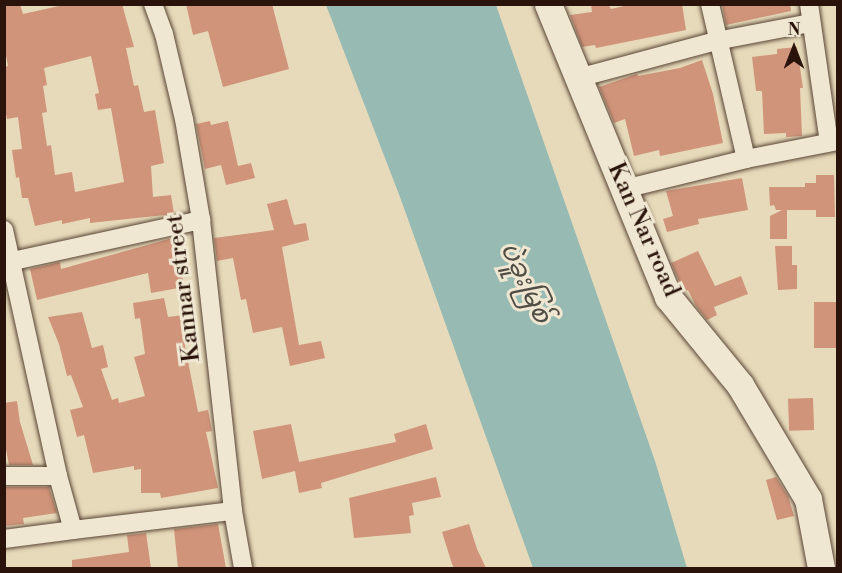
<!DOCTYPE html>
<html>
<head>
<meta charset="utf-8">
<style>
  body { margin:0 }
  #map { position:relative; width:842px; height:573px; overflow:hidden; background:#e7daba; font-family:"Libre Bodoni","Noto Sans Myanmar",serif }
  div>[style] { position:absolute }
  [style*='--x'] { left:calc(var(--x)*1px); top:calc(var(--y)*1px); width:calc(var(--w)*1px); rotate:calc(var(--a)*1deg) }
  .water>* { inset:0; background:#97bab3 }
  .building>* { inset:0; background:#d0947a; transform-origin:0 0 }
  .roads { filter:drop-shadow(0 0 2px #594536) drop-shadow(0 0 2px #594536) }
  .street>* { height:18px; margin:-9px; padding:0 9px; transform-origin:9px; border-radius:9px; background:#efe7d2 }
  .secondary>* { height:27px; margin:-13.5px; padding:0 13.5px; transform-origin:13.5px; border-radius:13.5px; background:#efe7d2 }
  span { translate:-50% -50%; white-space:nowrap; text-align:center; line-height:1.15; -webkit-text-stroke:6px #efe7d2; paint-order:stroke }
  .street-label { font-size:24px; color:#2a130a }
  .water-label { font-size:26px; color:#504d45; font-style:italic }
  .frame { position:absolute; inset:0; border:6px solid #2a130a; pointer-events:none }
  .north { position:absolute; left:764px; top:18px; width:60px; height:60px; -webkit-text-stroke:4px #efe7d2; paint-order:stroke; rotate:0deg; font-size:16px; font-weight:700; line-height:24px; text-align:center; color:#2a130a }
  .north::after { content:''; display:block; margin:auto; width:21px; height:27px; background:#2a130a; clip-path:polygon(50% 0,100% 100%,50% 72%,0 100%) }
</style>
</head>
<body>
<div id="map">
  <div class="water">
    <i style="clip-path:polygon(326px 5px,496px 5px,655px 461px,687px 568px,533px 568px,400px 197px)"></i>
  </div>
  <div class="building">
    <i style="clip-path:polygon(evenodd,4px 4px,20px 4px,23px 14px,68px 4px,122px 4px,134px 47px,126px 48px,134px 86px,138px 85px,144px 112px,155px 110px,164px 163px,151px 166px,153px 197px,171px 195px,174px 214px,90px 223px,90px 218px,62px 224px,62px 220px,35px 226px,28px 198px,22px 198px,19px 177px,16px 178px,12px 150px,22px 149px,18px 117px,7px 119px,4px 105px,4px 67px,8px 66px,4px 45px,4px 4px,91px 56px,99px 93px,95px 94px,98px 110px,111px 108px,124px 182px,75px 192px,72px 172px,55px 175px,51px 145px,47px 146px,42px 113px,47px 112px,43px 86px,47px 85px,44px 68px,91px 56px)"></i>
    <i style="clip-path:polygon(186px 4px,272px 4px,289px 69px,223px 87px,208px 31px,193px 35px)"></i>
    <i style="clip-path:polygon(591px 4px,608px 4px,611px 9px,633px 4px,682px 4px,686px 30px,596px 48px,595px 45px,582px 47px,570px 15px,592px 12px)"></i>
    <i style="clip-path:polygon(722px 4px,790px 4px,791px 11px,726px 25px)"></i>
    <i style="clip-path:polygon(797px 47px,803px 88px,800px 88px,802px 136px,786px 137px,786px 133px,764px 134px,762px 91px,756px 91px,752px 57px,777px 54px,777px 49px)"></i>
    <i style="clip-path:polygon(702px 60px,713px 94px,723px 143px,660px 156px,659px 150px,634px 156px,625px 119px,614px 123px,599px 87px,637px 74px,638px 76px,680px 68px)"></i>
    <i style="clip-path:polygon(210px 121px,211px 125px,228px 121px,238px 166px,251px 163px,255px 178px,226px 185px,221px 165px,205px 169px,196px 124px)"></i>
    <i style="clip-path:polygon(816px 175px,834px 175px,835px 217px,816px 217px,816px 210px,787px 210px,787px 239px,770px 239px,770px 216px,782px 210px,776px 210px,774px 205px,770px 206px,769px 187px,805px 187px,805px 183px,816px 183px)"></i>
    <i style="clip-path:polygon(742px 178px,748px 210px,698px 219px,699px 224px,667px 232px,663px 219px,673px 216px,666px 191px)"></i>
    <i style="clip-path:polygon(287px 199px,294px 225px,306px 223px,309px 240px,282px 247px,299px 345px,321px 341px,325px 358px,290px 366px,282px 327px,253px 333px,246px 299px,241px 300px,233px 258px,217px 261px,214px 238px,274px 230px,267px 204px)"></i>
    <i style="clip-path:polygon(176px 237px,183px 265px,181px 266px,184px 287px,151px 293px,148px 273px,37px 300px,30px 269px,60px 262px,61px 269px)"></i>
    <i style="clip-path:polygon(775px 246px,792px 246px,792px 265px,797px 265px,797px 289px,778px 290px)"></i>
    <i style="clip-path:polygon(698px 251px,715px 286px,741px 276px,748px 294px,714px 307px,717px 315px,707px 320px,696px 306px,688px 290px,684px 292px,671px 263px)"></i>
    <i style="clip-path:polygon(164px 298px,168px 317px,192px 314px,196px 340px,184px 341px,198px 412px,208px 410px,212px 431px,206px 432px,218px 488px,161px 498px,160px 493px,141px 493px,141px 469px,134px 470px,134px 466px,93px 473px,84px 435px,77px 437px,70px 410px,83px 407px,71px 375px,67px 376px,59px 344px,48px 317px,82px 312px,92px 348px,103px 345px,108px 367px,101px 369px,112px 400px,118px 398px,119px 403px,145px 396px,134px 357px,145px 354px,140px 318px,135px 319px,133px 303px)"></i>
    <i style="left:837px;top:302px;width:46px;height:23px;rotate:90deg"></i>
    <i style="left:813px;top:398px;width:32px;height:25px;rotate:88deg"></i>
    <i style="clip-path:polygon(17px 401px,20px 422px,33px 465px,9px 465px,4px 439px,4px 403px)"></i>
    <i style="clip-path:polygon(291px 424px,299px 462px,396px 442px,394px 434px,426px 424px,433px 449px,321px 483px,322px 488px,299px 493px,295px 471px,262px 479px,253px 431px)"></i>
    <i style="clip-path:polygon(436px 477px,441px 497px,412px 503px,414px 515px,409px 516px,411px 533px,354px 538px,349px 498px)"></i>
    <i style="clip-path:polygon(776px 477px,788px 496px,794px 516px,777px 520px,766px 480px)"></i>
    <i style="clip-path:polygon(4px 487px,49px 487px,57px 513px,23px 518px,24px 524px,4px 526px)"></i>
    <i style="clip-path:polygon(218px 524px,226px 568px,178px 568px,174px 529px)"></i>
    <i style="clip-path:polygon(469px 524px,477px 549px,486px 568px,454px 568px,452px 564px,442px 532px)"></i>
    <i style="clip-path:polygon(146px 533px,151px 568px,72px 568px,72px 560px,129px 552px,127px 535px)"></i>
  </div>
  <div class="roads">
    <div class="street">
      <i style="--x:153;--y:4;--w:32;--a:70"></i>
      <i style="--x:164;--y:34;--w:87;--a:76.8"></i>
      <i style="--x:184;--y:119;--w:102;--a:80.4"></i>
      <i style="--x:201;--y:220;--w:293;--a:83.7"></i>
      <i style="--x:233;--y:511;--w:58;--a:80"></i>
      <i style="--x:710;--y:4;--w:159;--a:76.9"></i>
      <i style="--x:809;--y:4;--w:139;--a:81.8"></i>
      <i style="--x:578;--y:78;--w:143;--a:-15"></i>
      <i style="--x:716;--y:41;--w:96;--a:-10.8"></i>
      <i style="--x:624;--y:189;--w:126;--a:-13.8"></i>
      <i style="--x:746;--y:159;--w:94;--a:-11.1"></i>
      <i style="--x:4;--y:230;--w:252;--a:77.6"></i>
      <i style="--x:58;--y:476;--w:56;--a:74.5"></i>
      <i style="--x:73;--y:530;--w:161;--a:-6.8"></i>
      <i style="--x:4;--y:263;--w:202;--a:-12.3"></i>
      <i style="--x:4;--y:476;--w:54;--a:0"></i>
      <i style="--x:4;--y:539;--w:70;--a:-7.4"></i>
    </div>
    <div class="secondary">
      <i style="--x:548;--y:4;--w:317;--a:67.7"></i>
      <i style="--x:668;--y:297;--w:114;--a:50.7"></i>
      <i style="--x:740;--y:385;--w:133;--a:59.2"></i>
      <i style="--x:808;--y:499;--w:70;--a:79.3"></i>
    </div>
  </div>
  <div class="street-label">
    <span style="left:643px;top:230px;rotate:66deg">Kan Nar road</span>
    <span style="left:184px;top:288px;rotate:-97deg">Kannar street</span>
  </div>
  <div class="water-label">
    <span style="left:525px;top:283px;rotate:65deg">ပဲခူးမြစ်</span>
  </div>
  <div class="frame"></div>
  <div class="north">N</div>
</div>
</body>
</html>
